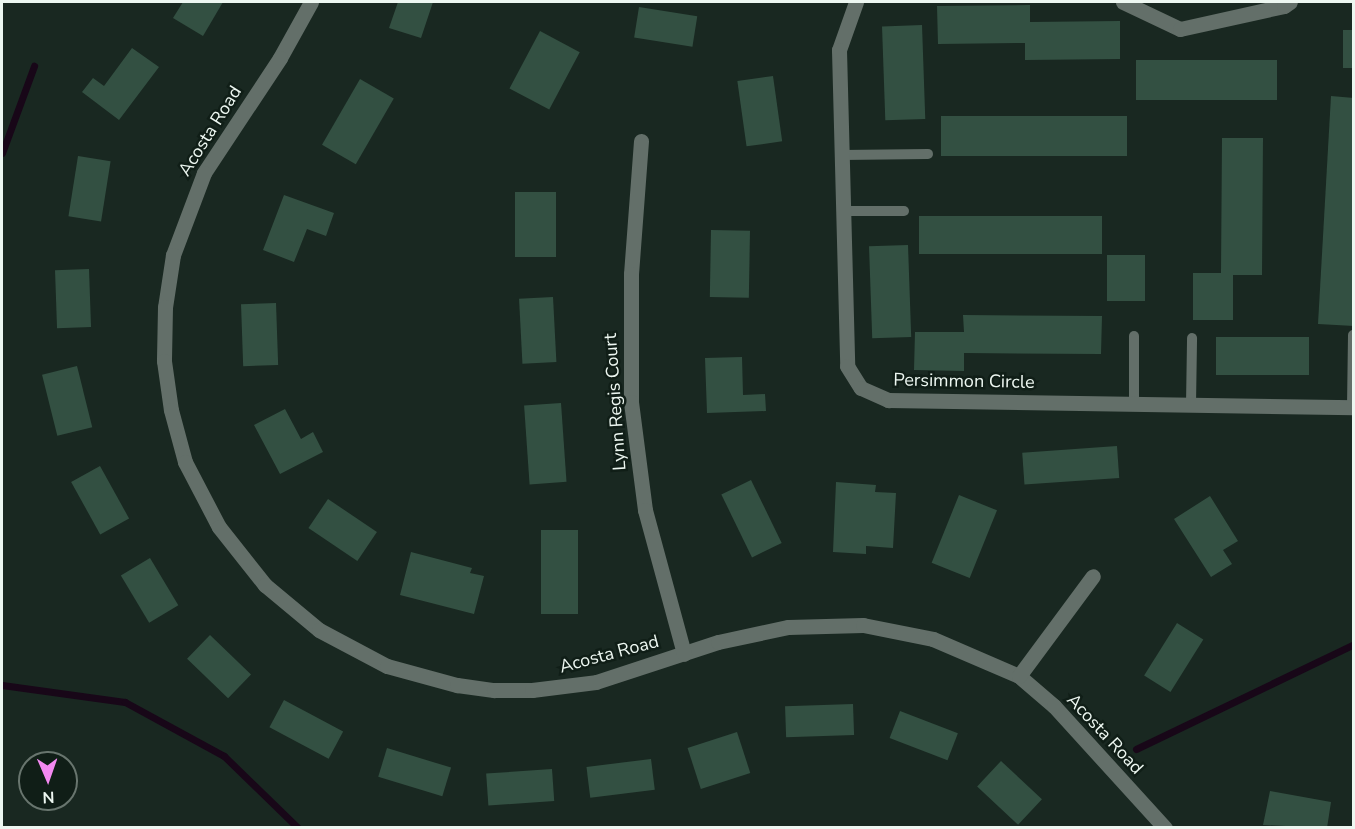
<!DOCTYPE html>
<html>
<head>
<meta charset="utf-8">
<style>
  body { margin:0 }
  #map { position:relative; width:1355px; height:829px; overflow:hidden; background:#192821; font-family:"Nunito Sans",sans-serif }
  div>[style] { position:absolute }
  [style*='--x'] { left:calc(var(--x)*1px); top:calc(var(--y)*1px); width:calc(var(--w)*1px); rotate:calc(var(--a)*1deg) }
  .stream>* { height:7px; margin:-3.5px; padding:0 3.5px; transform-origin:3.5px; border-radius:3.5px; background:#180718 }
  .building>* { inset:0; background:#335042; transform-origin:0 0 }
  .lane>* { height:10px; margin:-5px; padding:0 5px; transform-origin:5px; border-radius:5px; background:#636f69 }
  .street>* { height:15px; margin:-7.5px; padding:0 7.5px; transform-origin:7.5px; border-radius:7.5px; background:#636f69 }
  span { translate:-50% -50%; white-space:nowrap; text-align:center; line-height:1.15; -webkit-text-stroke:5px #101e17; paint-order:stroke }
  .street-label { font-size:18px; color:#edf7f1 }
  .frame { position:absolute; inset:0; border:3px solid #edf7f1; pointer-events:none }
  .north { position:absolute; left:18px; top:751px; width:60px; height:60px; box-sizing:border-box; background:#101e17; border:2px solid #68756e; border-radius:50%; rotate:178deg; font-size:16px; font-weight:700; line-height:24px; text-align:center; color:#edf7f1 }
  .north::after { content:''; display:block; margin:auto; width:21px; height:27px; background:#f489f1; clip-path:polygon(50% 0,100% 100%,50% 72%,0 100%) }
</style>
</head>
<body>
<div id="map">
  <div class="stream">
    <i style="--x:2;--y:153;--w:93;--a:-69.8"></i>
    <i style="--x:2;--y:685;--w:124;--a:7.9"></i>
    <i style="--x:125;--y:702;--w:113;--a:28.6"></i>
    <i style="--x:224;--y:756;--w:103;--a:44.2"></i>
    <i style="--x:1136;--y:749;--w:242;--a:-25.7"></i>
  </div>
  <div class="building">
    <i style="clip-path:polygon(183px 2px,223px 2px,203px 36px,173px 18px)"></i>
    <i style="clip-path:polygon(398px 2px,433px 2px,421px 38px,389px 28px)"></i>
    <i style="clip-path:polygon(1030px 5px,1030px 22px,1120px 21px,1120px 59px,1025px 60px,1025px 43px,938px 44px,937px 6px)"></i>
    <i style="left:639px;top:7px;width:59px;height:31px;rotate:9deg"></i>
    <i style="left:922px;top:25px;width:94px;height:40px;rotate:88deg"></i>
    <i style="left:1343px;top:30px;width:11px;height:38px"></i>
    <i style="left:540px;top:31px;width:45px;height:65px;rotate:28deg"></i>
    <i style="clip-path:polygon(132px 48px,159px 67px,119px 120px,82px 92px,93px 78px,104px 86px)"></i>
    <i style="left:1277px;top:60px;width:40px;height:141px;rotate:90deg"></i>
    <i style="left:773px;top:76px;width:66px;height:36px;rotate:82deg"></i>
    <i style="left:360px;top:79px;width:39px;height:76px;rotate:30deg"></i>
    <i style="clip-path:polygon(1331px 96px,1354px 98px,1354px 326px,1318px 324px)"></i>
    <i style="left:941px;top:116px;width:186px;height:40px"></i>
    <i style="clip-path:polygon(1222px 138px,1263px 138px,1262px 275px,1233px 275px,1233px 320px,1193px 320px,1193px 273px,1221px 273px)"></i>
    <i style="left:78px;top:156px;width:33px;height:61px;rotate:9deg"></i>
    <i style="left:515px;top:192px;width:41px;height:65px"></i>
    <i style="clip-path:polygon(284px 195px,334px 213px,326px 236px,307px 229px,294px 262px,263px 250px)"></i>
    <i style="left:919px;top:216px;width:183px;height:38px"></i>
    <i style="left:711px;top:230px;width:39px;height:67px;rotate:1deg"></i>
    <i style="left:908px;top:245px;width:92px;height:39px;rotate:88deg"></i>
    <i style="left:1107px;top:255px;width:38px;height:46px"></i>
    <i style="left:89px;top:269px;width:58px;height:34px;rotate:88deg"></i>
    <i style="left:553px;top:297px;width:65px;height:34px;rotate:87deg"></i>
    <i style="left:276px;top:303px;width:62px;height:35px;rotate:88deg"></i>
    <i style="clip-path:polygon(963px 315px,1102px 316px,1101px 354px,964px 353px,964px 371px,914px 370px,915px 332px,964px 332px)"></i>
    <i style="left:1309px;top:337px;width:38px;height:93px;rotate:90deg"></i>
    <i style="clip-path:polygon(742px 357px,743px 395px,765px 394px,766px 411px,707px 413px,705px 358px)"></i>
    <i style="left:77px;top:366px;width:63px;height:36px;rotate:76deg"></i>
    <i style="left:561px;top:403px;width:79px;height:37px;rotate:86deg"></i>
    <i style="clip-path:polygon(285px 409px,301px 439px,313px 432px,323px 452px,280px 474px,254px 425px)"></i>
    <i style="left:1117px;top:446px;width:32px;height:95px;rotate:86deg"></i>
    <i style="left:100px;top:466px;width:60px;height:33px;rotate:61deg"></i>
    <i style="left:751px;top:480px;width:70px;height:33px;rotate:64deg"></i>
    <i style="clip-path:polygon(836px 482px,876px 485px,875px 492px,896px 493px,893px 548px,866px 546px,866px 554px,833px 552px)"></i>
    <i style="left:959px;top:495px;width:41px;height:73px;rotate:22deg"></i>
    <i style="clip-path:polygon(1210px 496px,1238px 541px,1223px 550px,1232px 564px,1211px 577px,1174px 519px)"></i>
    <i style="left:328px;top:499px;width:59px;height:35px;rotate:34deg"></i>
    <i style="left:541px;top:530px;width:37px;height:84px"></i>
    <i style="clip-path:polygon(411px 552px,472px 568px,470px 573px,484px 576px,474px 614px,400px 595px)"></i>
    <i style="left:150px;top:558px;width:55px;height:34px;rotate:59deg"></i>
    <i style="left:1177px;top:623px;width:31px;height:62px;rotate:32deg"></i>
    <i style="left:210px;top:635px;width:57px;height:33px;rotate:44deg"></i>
    <i style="left:284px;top:700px;width:67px;height:31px;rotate:28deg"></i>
    <i style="left:853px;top:704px;width:31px;height:68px;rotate:88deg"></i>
    <i style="left:900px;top:711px;width:62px;height:29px;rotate:21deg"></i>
    <i style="left:737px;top:732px;width:43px;height:52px;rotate:72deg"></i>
    <i style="left:387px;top:748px;width:67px;height:30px;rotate:17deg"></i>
    <i style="left:651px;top:759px;width:31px;height:65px;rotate:83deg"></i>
    <i style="left:1001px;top:761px;width:56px;height:35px;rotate:43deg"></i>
    <i style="left:552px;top:769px;width:32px;height:66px;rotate:86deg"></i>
    <i style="clip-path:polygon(1270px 791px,1331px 802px,1327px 828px,1263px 825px)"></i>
  </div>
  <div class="lane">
    <i style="--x:842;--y:155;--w:86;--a:-0.7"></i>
    <i style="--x:844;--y:211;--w:60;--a:0"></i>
    <i style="--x:1134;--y:404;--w:68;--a:-90"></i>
    <i style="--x:1191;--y:405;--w:67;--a:-89.1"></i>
    <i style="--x:1352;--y:407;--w:72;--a:-89.2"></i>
  </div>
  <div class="street">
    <i style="--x:311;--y:2;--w:64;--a:119"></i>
    <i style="--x:280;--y:58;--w:138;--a:123.5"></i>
    <i style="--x:204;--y:173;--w:88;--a:110.7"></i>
    <i style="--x:173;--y:255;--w:53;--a:98.7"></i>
    <i style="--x:165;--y:307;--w:54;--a:91.1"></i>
    <i style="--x:164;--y:361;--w:49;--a:81.9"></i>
    <i style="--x:171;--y:410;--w:54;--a:74.9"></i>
    <i style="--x:185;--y:462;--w:73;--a:62.4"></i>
    <i style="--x:219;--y:527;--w:74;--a:51.6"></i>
    <i style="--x:265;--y:585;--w:70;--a:39.8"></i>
    <i style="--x:319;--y:630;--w:77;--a:27.9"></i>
    <i style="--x:387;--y:666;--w:73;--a:15.2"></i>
    <i style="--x:457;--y:685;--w:37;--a:8"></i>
    <i style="--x:494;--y:690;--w:38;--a:0"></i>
    <i style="--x:532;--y:690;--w:64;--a:-7.1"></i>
    <i style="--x:596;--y:682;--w:128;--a:-18.2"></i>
    <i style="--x:718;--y:642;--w:72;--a:-12.1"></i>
    <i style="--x:788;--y:627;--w:75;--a:-1.5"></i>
    <i style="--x:863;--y:625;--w:71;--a:11.3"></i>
    <i style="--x:933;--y:639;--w:94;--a:23.3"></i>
    <i style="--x:1019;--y:676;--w:46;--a:40.6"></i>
    <i style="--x:1054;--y:706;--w:165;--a:47.7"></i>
    <i style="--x:856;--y:2;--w:51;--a:109.5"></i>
    <i style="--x:839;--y:50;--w:316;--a:88.5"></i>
    <i style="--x:847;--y:366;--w:26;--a:58"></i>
    <i style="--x:861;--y:388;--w:30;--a:24"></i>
    <i style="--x:888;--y:400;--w:466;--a:0.9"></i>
    <i style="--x:1123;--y:2;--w:63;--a:25.3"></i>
    <i style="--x:1180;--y:29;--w:107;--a:-12.5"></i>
    <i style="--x:1284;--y:6;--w:7;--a:-34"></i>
    <i style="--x:641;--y:141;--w:133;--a:94.3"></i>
    <i style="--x:631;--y:274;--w:128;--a:90"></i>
    <i style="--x:631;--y:402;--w:109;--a:82.6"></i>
    <i style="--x:645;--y:510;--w:149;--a:74.8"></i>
    <i style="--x:1019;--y:676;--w:124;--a:-53.5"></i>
  </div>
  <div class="street-label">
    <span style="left:210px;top:131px;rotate:-58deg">Acosta Road</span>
    <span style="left:964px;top:381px;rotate:1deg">Persimmon Circle</span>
    <span style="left:615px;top:402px;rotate:-94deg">Lynn Regis Court</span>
    <span style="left:609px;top:654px;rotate:-15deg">Acosta Road</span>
    <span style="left:1105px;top:734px;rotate:47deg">Acosta Road</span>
  </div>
  <div class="frame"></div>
  <div class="north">N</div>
</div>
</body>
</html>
